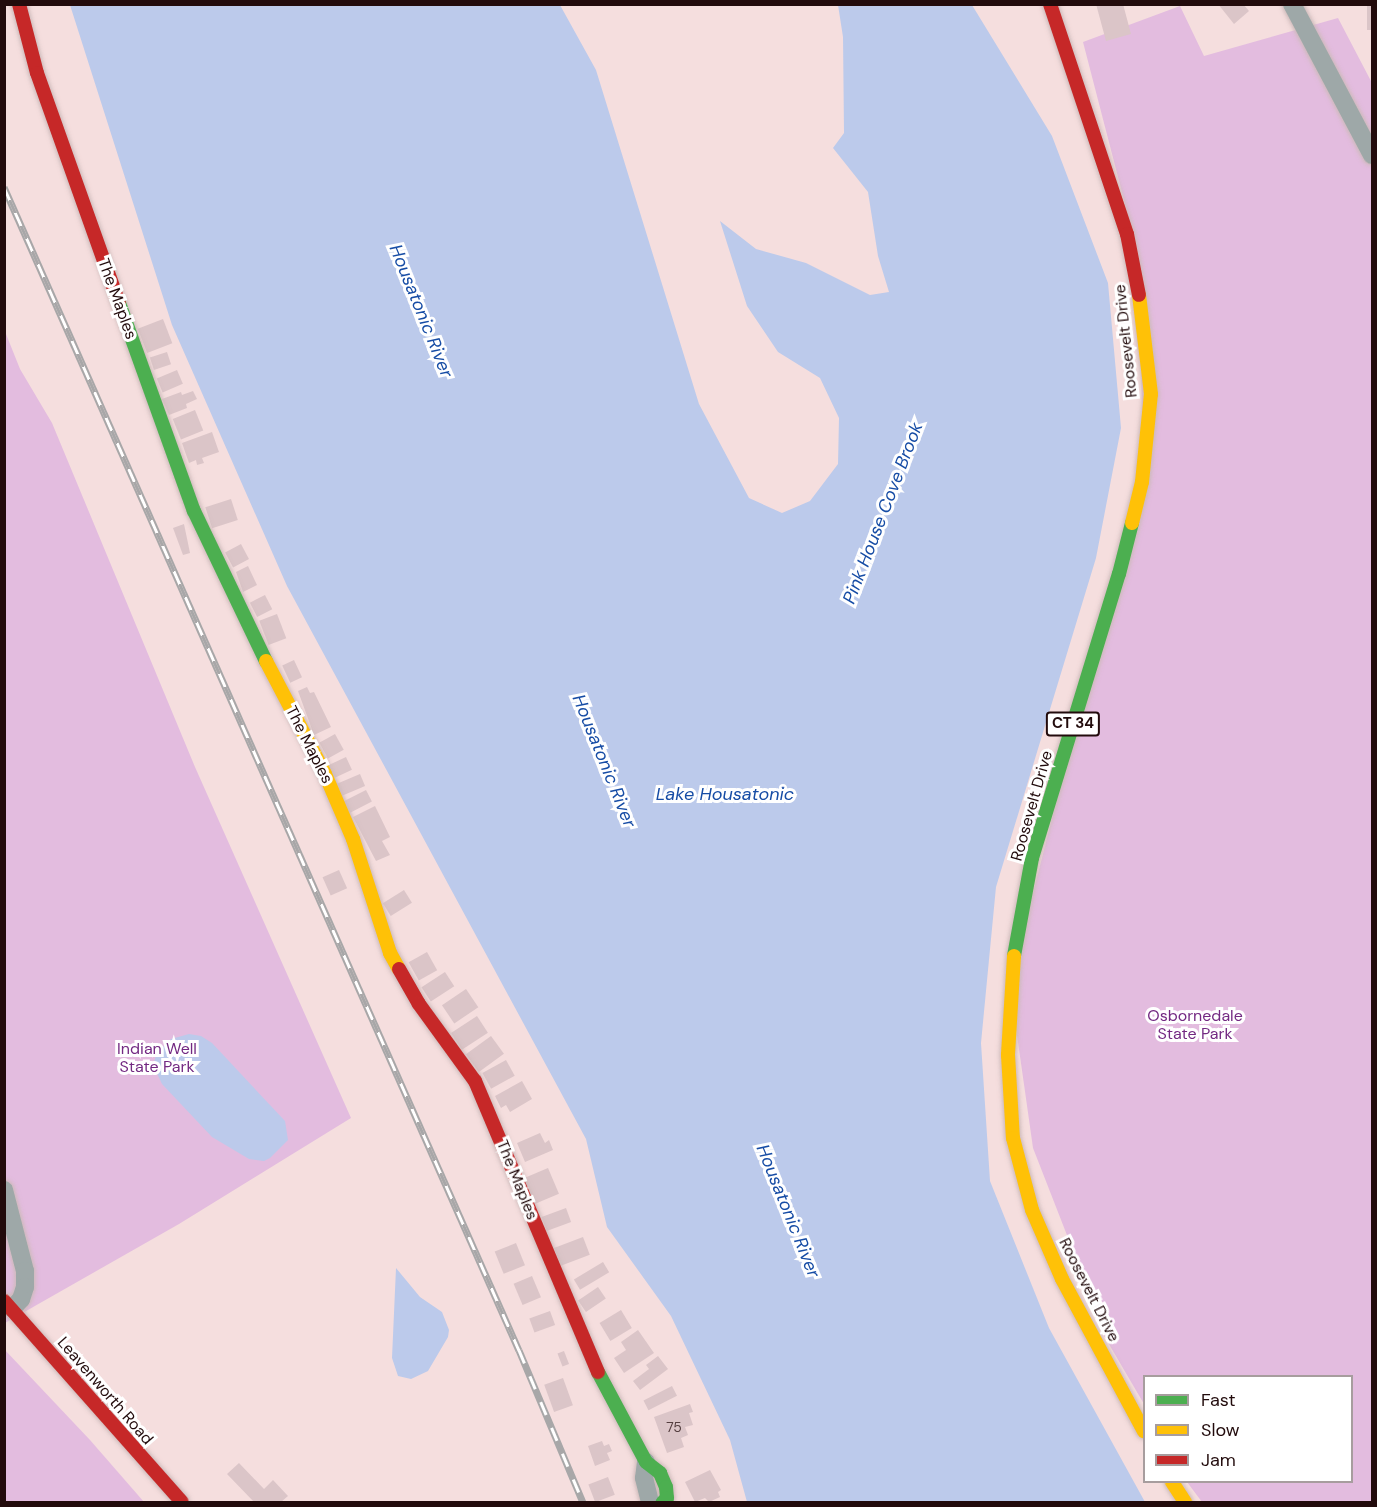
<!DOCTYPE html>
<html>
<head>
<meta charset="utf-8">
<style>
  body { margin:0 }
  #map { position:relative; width:1377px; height:1507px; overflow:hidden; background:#f5dede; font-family:"DM Sans",sans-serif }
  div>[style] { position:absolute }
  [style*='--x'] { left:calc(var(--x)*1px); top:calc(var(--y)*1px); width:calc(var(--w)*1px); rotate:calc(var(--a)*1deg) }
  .green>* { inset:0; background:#e3bcdf }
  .water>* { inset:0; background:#bccaeb }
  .building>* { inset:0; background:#dbc5c8; transform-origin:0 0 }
  .roads { filter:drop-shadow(0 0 2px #cdbaba) drop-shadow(0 0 2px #cdbaba) }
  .street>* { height:18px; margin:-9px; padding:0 9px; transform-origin:9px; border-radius:9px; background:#9ea8a8 }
  .fast>* { height:14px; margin:-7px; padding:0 7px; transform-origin:7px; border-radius:7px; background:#4caf50 }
  .slow>* { height:14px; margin:-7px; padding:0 7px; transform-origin:7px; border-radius:7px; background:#ffc107 }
  .jam>* { height:14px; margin:-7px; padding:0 7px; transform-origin:7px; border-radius:7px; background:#c62828 }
  .rail>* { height:7px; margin-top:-3.5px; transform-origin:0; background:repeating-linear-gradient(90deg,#fff 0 14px,#a8a7a8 0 28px); box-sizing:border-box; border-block:2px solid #a8a7a8 }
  span { translate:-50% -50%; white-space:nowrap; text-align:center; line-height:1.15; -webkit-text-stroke:6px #fff; paint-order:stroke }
  .number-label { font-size:14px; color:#543e3f }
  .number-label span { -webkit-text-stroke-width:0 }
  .shield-label span { padding:2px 4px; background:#fff; border:2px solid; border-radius:4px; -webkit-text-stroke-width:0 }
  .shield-label { font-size:15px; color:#220b0c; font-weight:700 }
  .street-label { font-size:16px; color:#220b0c }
  .park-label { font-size:16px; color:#732982 }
  .water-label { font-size:18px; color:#164ca5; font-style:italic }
  .frame { position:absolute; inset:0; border:6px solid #220b0c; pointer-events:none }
  .legend { position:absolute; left:1143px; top:1375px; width:210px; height:108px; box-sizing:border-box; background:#fff; border:2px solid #a79d9e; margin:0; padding:8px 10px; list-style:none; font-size:18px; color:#220b0c }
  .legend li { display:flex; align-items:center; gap:12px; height:30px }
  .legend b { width:30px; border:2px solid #a79d9e }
</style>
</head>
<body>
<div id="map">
  <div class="green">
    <i style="clip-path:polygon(1180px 6px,1204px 56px,1338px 18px,1372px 83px,1372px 1502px,1202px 1502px,1187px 1482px,1352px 1482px,1352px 1376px,1144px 1376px,1144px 1404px,1103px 1334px,1095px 1307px,1033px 1148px,1016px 1028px,1022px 936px,1143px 463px,1139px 258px,1083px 42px)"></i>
    <i style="clip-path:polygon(4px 329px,20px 369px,52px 423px,195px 767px,351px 1118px,179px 1224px,5px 1323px)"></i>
    <i style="clip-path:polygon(4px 1349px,90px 1440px,144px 1502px,5px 1502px)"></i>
  </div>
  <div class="water">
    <i style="clip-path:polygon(70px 5px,560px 5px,596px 70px,699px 404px,749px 498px,782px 513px,810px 501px,838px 464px,839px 418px,820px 378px,778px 352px,747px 306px,720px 221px,756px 249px,806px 263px,870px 295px,889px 292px,878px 256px,868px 192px,833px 148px,844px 133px,843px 37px,838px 5px,972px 5px,1052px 136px,1108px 283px,1121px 428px,1096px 558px,996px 887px,981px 1043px,990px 1181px,1049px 1328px,1145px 1502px,747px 1502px,730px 1440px,671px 1316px,607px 1227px,586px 1139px,287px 586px,172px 325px)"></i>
    <i style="clip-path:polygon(189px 1034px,201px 1036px,212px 1043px,285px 1121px,288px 1140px,270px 1158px,264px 1161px,249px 1159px,212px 1137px,162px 1084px,153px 1065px,157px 1053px,171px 1039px)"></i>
    <i style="clip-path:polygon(396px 1268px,420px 1297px,442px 1312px,449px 1330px,448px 1337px,428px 1371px,411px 1379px,398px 1376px,392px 1358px)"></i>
  </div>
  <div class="building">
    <i style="clip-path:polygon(1096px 4px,1123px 4px,1131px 34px,1106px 41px)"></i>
    <i style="clip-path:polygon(1218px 4px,1243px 4px,1249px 11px,1234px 24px)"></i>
    <i style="left:1367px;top:6px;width:5px;height:24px"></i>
    <i style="left:163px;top:319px;width:26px;height:27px;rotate:69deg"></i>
    <i style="left:167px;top:352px;width:13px;height:18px;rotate:72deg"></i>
    <i style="left:177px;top:370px;width:15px;height:22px;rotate:67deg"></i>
    <i style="clip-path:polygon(193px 391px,197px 399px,186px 404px,187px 408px,169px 415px,162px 399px,181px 392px,182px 395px)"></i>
    <i style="left:195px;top:410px;width:22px;height:24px;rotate:68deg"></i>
    <i style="clip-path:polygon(212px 432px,219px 452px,202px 458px,204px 463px,197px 465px,196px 460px,189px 463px,182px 443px)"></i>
    <i style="left:231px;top:499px;width:22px;height:27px;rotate:72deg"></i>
    <i style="clip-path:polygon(184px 524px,190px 553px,183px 555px,173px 528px)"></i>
    <i style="left:241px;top:544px;width:17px;height:18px;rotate:62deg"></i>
    <i style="clip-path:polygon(248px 566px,257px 585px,243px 592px,236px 572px)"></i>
    <i style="left:265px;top:595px;width:16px;height:17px;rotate:63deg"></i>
    <i style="left:277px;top:614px;width:26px;height:19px;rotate:69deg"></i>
    <i style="left:294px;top:660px;width:19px;height:13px;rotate:65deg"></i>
    <i style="clip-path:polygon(307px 687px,310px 693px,314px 692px,331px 727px,314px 735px,298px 691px)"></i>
    <i style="left:335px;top:734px;width:18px;height:18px;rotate:61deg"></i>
    <i style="left:346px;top:757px;width:14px;height:20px;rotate:65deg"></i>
    <i style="left:360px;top:774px;width:13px;height:25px;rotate:67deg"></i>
    <i style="left:366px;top:790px;width:13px;height:25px;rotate:63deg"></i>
    <i style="clip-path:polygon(375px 806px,390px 837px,382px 841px,390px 855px,376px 861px,353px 817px)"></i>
    <i style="left:339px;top:870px;width:20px;height:18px;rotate:66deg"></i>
    <i style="left:404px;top:890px;width:15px;height:25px;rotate:58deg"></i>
    <i style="left:427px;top:952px;width:21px;height:21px;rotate:61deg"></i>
    <i style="left:445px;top:972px;width:17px;height:28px;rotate:57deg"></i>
    <i style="left:466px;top:989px;width:22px;height:29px;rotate:56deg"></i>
    <i style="left:477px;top:1016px;width:20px;height:31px;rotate:57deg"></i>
    <i style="left:491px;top:1036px;width:22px;height:31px;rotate:54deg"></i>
    <i style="left:506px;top:1060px;width:18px;height:27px;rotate:61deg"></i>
    <i style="clip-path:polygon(522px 1081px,532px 1099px,510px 1112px,506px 1105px,501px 1108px,495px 1096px)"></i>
    <i style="clip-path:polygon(540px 1133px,545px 1143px,549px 1140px,553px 1150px,525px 1162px,517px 1143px)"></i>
    <i style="left:548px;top:1168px;width:28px;height:27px;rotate:67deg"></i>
    <i style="left:566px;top:1208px;width:15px;height:26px;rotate:70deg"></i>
    <i style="left:583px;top:1237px;width:19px;height:31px;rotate:69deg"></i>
    <i style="left:516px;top:1243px;width:24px;height:23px;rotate:68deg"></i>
    <i style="left:603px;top:1262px;width:12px;height:34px;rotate:59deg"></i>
    <i style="left:532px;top:1276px;width:23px;height:20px;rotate:67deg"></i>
    <i style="left:598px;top:1287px;width:14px;height:24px;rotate:56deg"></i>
    <i style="left:621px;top:1310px;width:21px;height:25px;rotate:59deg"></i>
    <i style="left:550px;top:1311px;width:15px;height:22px;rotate:70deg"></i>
    <i style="clip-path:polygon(638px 1330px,654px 1353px,624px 1373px,614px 1358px,626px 1350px,621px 1342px)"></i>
    <i style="left:564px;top:1351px;width:14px;height:7px;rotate:69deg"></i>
    <i style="clip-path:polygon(658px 1356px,668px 1369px,640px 1390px,633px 1381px,649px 1369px,646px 1365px)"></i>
    <i style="left:563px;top:1378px;width:29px;height:20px;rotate:70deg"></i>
    <i style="left:672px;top:1386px;width:11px;height:32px;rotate:63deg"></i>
    <i style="clip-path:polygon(690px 1404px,693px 1412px,689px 1413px,693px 1425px,685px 1427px,688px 1435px,681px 1438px,684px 1447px,667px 1453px,654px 1417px)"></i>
    <i style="clip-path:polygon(602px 1441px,604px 1446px,609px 1444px,612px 1451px,607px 1453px,610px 1460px,595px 1466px,588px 1446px)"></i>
    <i style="clip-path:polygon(239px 1463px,264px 1489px,273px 1480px,288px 1496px,281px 1502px,254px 1502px,227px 1474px)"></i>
    <i style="clip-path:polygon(710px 1470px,721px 1490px,718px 1492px,720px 1497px,709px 1502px,705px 1498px,695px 1502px,685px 1482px)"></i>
    <i style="left:608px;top:1477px;width:19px;height:21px;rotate:69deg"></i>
  </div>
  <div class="roads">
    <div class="street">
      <i style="--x:1292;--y:4;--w:171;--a:62.1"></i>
      <i style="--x:4;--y:1190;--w:84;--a:75.5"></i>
      <i style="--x:25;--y:1271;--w:16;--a:90"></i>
      <i style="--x:25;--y:1287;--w:13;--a:108"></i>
      <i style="--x:21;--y:1299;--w:13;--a:132"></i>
      <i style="--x:646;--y:1462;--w:16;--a:97"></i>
      <i style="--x:644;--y:1478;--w:25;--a:76"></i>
    </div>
    <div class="fast">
      <i style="--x:119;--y:303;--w:221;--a:70.2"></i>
      <i style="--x:194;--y:511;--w:166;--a:64.4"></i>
      <i style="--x:1014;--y:956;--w:100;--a:-79.6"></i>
      <i style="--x:1032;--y:858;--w:297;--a:-73"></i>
      <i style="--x:1119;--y:574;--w:53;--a:-75.7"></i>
      <i style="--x:598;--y:1372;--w:102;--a:61.9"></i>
      <i style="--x:646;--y:1462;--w:18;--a:38"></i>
      <i style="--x:660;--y:1473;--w:15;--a:67"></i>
      <i style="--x:666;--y:1487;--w:11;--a:85"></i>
      <i style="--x:667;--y:1498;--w:6;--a:135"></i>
    </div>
    <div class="slow">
      <i style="--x:1132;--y:523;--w:42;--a:-76.3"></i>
      <i style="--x:1142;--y:482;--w:88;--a:-84.2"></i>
      <i style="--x:1151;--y:394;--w:100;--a:-96.9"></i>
      <i style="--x:266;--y:661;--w:127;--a:62.4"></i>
      <i style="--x:325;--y:774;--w:71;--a:66.7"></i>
      <i style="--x:353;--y:839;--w:120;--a:72"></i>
      <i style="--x:390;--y:953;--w:18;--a:61"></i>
      <i style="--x:1014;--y:956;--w:99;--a:93.5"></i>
      <i style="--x:1008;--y:1055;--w:83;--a:86.6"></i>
      <i style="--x:1013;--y:1138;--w:74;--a:75.2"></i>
      <i style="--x:1032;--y:1210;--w:75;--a:66.5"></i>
      <i style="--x:1062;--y:1279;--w:173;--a:61.7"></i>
      <i style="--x:1172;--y:1482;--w:24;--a:57"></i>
    </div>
    <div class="jam">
      <i style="--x:19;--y:4;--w:71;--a:75.4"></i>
      <i style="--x:37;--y:73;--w:244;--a:70.4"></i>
      <i style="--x:1050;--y:4;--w:243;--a:71.5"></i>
      <i style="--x:1127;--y:234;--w:62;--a:78.9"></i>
      <i style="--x:399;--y:969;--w:40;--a:60.3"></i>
      <i style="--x:419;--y:1004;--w:95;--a:54"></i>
      <i style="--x:475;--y:1081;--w:316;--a:67.1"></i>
      <i style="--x:4;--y:1301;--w:268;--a:48.5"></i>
    </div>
  </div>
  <div class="rail">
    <i style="--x:4;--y:187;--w:1272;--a:66.12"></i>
    <i style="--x:519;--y:1350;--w:165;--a:67.2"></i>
  </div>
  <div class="number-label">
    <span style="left:674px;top:1427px">75</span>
  </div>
  <div class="shield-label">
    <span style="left:1073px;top:724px">CT 34</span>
  </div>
  <div class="street-label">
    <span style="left:117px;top:299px;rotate:70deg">The Maples</span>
    <span style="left:1126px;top:341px;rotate:-96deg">Roosevelt Drive</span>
    <span style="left:309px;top:745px;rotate:63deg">The Maples</span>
    <span style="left:1032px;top:806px;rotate:-74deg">Roosevelt Drive</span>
    <span style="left:517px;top:1180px;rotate:68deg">The Maples</span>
    <span style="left:1089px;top:1290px;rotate:63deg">Roosevelt Drive</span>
    <span style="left:105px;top:1391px;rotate:49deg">Leavenworth Road</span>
  </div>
  <div class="park-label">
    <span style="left:1195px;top:1025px">Osbornedale<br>State Park</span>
    <span style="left:157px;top:1058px">Indian Well<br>State Park</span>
  </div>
  <div class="water-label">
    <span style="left:421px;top:311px;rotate:68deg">Housatonic River</span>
    <span style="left:883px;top:513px;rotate:-69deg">Pink House Cove Brook</span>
    <span style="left:604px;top:761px;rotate:68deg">Housatonic River</span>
    <span style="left:725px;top:794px">Lake Housatonic</span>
    <span style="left:788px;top:1211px;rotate:68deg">Housatonic River</span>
  </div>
  <div class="frame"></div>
  <ul class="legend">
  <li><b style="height:8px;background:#4caf50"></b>Fast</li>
  <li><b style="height:8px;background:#ffc107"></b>Slow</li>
  <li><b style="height:8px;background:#c62828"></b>Jam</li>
  </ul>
</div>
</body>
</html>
